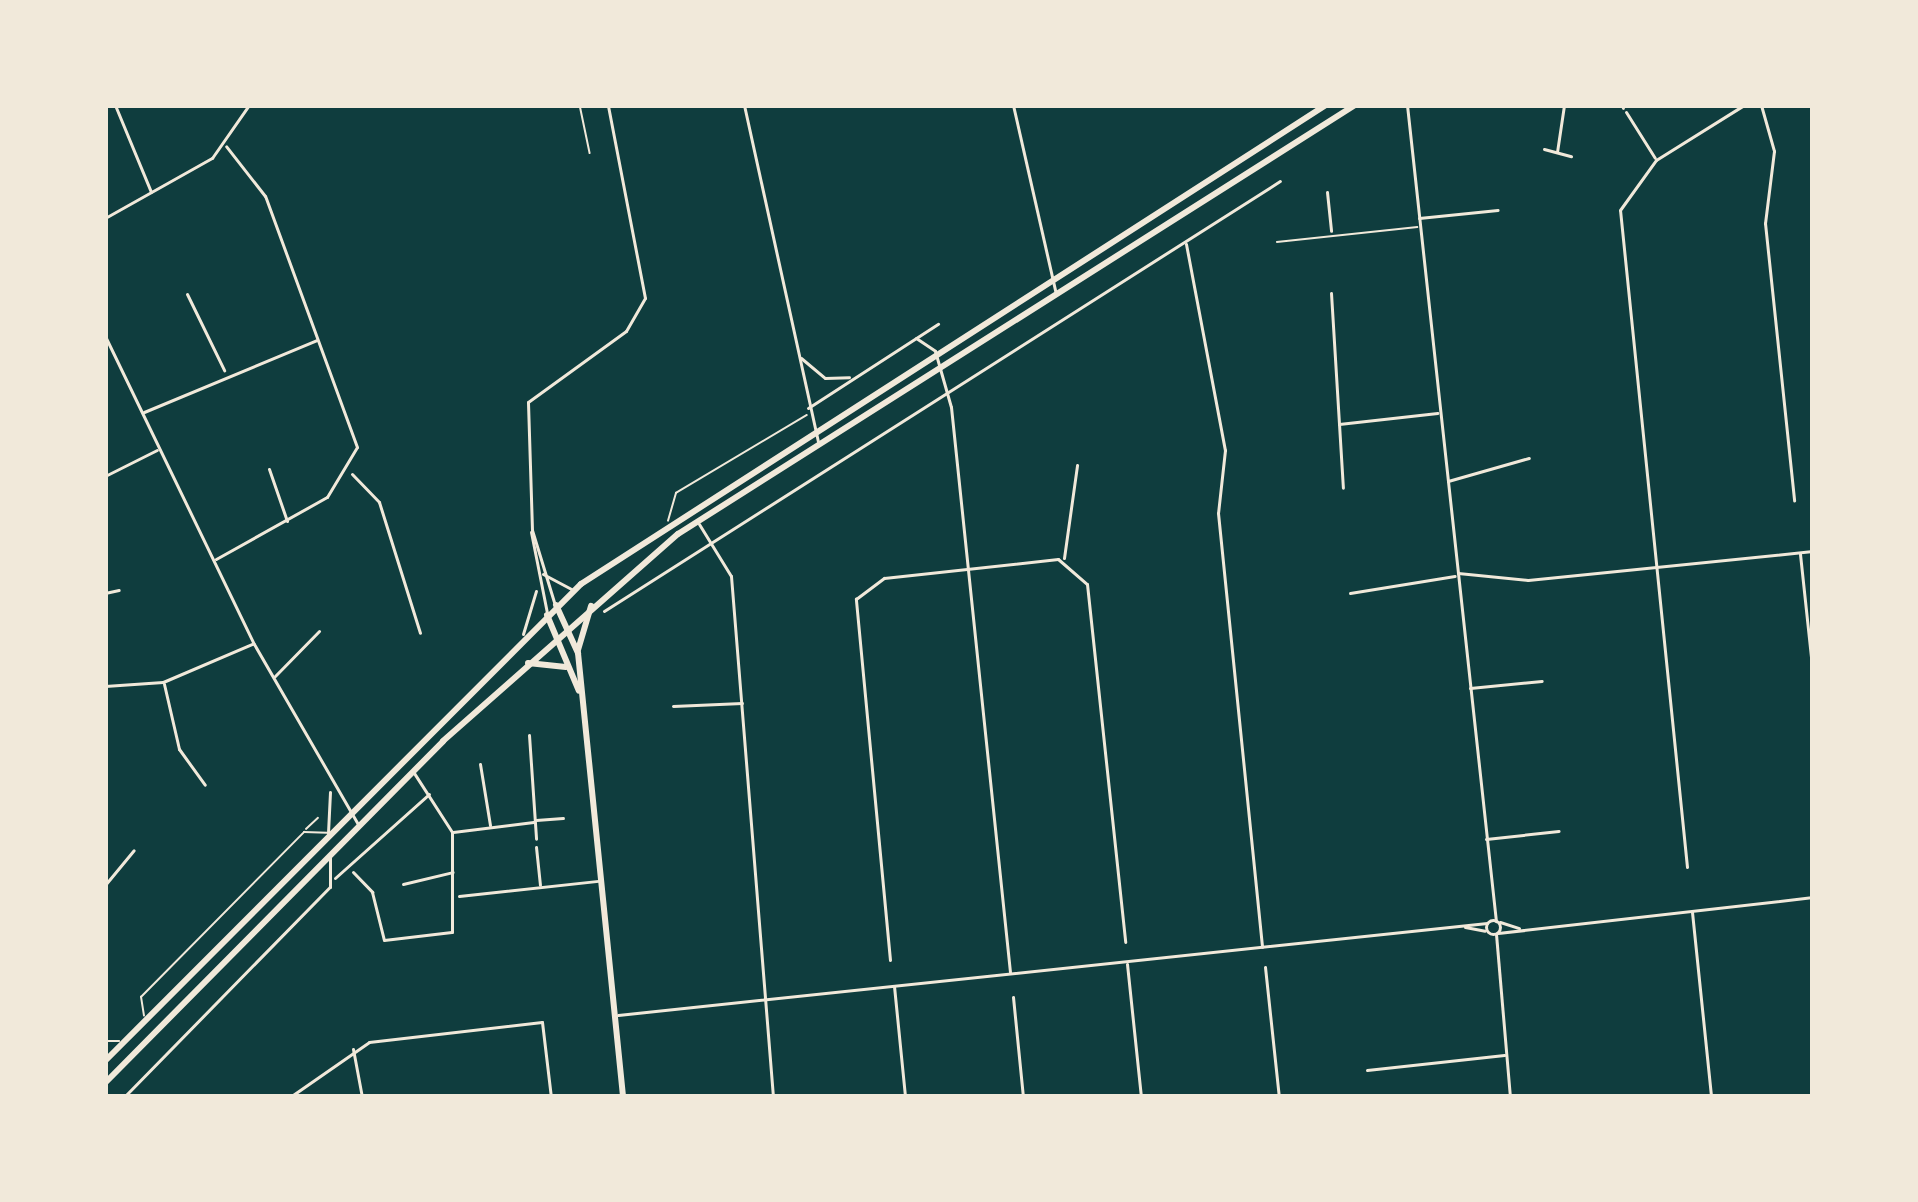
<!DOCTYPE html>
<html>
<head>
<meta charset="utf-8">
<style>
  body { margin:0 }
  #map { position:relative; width:1918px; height:1202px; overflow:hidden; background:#0f3d3e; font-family:"Varela Round",sans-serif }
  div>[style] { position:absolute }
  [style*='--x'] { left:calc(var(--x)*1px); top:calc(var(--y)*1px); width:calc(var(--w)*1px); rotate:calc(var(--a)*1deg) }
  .service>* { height:1.5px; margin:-0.75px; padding:0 0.75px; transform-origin:0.75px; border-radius:0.75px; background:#f1e9da }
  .pedestrian>* { height:3px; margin:-1.5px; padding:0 1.5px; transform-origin:1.5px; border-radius:1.5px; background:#f1e9da }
  .minor>* { height:3px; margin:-1.5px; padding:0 1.5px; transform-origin:1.5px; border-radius:1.5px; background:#f1e9da }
  .minor>.ring { margin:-1.5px; padding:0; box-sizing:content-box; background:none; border:3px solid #f1e9da; border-radius:50% }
  .primary>* { height:6px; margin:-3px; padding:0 3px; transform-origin:3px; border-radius:3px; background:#f1e9da }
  span { translate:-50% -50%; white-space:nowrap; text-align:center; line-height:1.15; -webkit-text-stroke:10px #f1e9da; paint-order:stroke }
  .frame { position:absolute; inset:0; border:108px solid #f1e9da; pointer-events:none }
</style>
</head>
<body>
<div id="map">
  <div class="service">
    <i style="--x:580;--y:105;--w:49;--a:78.2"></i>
    <i style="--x:1277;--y:242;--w:141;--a:-6.1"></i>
    <i style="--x:668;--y:521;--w:29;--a:-74"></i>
    <i style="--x:676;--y:493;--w:152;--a:-30.8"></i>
    <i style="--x:306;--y:829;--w:16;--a:-43"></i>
    <i style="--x:144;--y:1016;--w:19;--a:-99"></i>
    <i style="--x:141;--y:997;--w:232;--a:-45.3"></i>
    <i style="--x:304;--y:832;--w:23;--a:2"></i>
    <i style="--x:105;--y:1041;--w:14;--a:0"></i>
  </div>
  <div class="pedestrian">
    <i style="--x:1327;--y:192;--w:39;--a:84"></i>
  </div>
  <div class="minor">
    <i style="--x:115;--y:105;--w:94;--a:67.5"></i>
    <i style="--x:744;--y:105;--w:345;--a:77.6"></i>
    <i style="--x:1013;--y:105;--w:194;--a:77.2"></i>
    <i style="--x:1407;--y:105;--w:821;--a:83.78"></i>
    <i style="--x:1622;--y:105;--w:3;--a:72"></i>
    <i style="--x:1761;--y:105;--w:48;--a:74.2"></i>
    <i style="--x:1774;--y:151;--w:73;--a:97.1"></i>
    <i style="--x:1765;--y:223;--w:279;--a:84"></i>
    <i style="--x:1626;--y:112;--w:54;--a:57.8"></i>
    <i style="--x:1544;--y:149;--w:28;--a:15"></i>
    <i style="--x:1557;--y:152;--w:48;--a:-81.5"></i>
    <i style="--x:105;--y:218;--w:123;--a:-29.3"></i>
    <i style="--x:212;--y:158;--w:65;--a:-55.1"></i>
    <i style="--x:1419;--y:218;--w:79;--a:-5.8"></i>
    <i style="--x:1186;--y:244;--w:210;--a:79.3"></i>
    <i style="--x:1225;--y:450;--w:63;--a:96.3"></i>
    <i style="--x:1218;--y:513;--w:436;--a:84.2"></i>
    <i style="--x:1331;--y:293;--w:195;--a:86.5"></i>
    <i style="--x:187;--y:294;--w:85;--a:64"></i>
    <i style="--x:105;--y:336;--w:342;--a:64.2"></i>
    <i style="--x:254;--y:644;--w:208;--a:60"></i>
    <i style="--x:916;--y:338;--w:23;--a:34"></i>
    <i style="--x:935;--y:351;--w:58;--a:74.1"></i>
    <i style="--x:951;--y:407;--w:568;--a:84.04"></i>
    <i style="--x:801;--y:358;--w:31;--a:40"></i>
    <i style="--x:825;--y:378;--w:24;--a:-2"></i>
    <i style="--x:808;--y:408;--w:155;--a:-32.9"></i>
    <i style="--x:144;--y:412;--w:187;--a:-22.6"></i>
    <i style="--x:1339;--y:424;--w:99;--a:-6.4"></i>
    <i style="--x:269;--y:469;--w:55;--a:70.9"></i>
    <i style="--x:352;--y:474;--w:39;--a:46"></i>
    <i style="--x:379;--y:502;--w:137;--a:72.6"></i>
    <i style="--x:105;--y:476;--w:58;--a:-26.6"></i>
    <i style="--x:1448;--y:481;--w:84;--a:-15.9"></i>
    <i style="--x:699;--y:524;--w:61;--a:58.4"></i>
    <i style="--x:731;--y:576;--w:523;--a:85.39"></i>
    <i style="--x:531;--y:532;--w:83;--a:78.8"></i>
    <i style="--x:1800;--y:554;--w:123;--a:83.9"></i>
    <i style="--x:1064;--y:558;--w:94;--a:-82"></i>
    <i style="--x:216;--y:559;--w:127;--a:-29.2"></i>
    <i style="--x:327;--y:497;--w:58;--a:-59"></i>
    <i style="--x:357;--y:447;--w:267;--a:-110.1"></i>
    <i style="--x:265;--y:196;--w:63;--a:-128"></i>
    <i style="--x:1458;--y:573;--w:70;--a:5.7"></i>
    <i style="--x:1528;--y:580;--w:286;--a:-5.8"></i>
    <i style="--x:543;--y:574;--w:32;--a:28"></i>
    <i style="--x:105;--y:593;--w:14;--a:-12"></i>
    <i style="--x:1350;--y:593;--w:106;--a:-9.2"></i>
    <i style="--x:554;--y:602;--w:75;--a:-107"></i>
    <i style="--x:532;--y:530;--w:128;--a:-91.8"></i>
    <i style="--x:528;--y:402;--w:121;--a:-35.9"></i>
    <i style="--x:626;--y:331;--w:38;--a:-60"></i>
    <i style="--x:645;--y:298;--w:197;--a:-100.9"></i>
    <i style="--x:604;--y:611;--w:801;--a:-32.46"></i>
    <i style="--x:523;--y:634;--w:45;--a:-73.2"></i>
    <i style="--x:275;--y:676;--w:63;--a:-45.6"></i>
    <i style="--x:164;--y:684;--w:67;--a:77"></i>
    <i style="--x:179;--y:749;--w:44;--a:54.2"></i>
    <i style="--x:105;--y:686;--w:58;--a:-3.9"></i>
    <i style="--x:163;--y:682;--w:97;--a:-23.1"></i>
    <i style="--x:1470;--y:688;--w:72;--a:-5.6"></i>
    <i style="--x:673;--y:706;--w:69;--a:-2.5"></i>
    <i style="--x:529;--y:735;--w:104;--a:86.1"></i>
    <i style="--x:480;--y:764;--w:62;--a:80.7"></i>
    <i style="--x:536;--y:820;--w:27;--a:-4"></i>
    <i style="--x:453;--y:832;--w:81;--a:-7.1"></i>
    <i style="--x:328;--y:833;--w:41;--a:-87.2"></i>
    <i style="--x:1486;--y:839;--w:73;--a:-6.3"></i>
    <i style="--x:536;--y:847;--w:38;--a:84"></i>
    <i style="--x:1687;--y:867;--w:660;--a:-95.82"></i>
    <i style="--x:1620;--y:210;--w:62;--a:-54.2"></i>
    <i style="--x:1656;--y:160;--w:104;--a:-32"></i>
    <i style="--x:353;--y:872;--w:28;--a:46"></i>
    <i style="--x:372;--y:892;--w:49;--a:76"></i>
    <i style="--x:384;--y:940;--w:68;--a:-6.7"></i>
    <i style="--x:452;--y:932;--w:100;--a:-90"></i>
    <i style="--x:452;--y:832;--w:70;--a:-122.8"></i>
    <i style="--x:335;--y:878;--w:126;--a:-41.8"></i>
    <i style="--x:403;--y:884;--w:51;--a:-13.5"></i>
    <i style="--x:105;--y:885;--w:45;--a:-50.4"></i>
    <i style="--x:459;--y:896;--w:140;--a:-6.2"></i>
    <i style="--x:1692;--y:912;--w:186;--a:84.1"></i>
    <i class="ring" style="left:1486px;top:920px;width:11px;height:11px"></i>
    <i style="--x:1500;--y:922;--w:20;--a:18"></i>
    <i style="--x:1465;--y:927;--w:20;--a:11"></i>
    <i style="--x:1498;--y:933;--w:317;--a:-6.5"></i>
    <i style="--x:1496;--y:934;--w:164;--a:85.1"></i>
    <i style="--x:890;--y:960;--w:363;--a:-95.4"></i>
    <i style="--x:856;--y:599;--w:35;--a:-37"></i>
    <i style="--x:884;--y:578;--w:175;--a:-6.2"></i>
    <i style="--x:1058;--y:559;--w:38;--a:41"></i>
    <i style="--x:1087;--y:584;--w:360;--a:83.9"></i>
    <i style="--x:1127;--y:964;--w:134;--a:84"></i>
    <i style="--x:1265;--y:967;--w:131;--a:83.9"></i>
    <i style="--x:894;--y:986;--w:112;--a:84.3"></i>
    <i style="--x:1013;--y:997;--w:100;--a:84.3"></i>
    <i style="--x:618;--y:1015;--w:874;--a:-6.04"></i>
    <i style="--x:353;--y:1049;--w:49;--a:79.4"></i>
    <i style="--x:1367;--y:1070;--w:138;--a:-6.2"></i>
    <i style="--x:124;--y:1097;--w:294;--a:-45.6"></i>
    <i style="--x:330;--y:887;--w:32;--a:-90"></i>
    <i style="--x:290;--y:1097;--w:96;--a:-34.8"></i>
    <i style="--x:369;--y:1042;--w:174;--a:-6.6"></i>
    <i style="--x:542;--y:1022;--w:76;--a:83.2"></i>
  </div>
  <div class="primary">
    <i style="--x:556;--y:605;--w:53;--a:65.4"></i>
    <i style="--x:578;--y:653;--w:446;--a:84.2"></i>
    <i style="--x:547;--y:615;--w:82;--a:67.2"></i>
    <i style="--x:578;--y:650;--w:46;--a:-73.5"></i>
    <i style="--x:528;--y:663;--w:38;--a:6"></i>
    <i style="--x:105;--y:1061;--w:674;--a:-45.06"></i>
    <i style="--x:581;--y:584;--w:886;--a:-32.74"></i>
    <i style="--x:105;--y:1083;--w:481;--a:-45.3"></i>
    <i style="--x:443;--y:741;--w:313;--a:-41.4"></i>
    <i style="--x:678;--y:534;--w:801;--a:-32.36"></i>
  </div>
  <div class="frame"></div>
</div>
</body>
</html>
